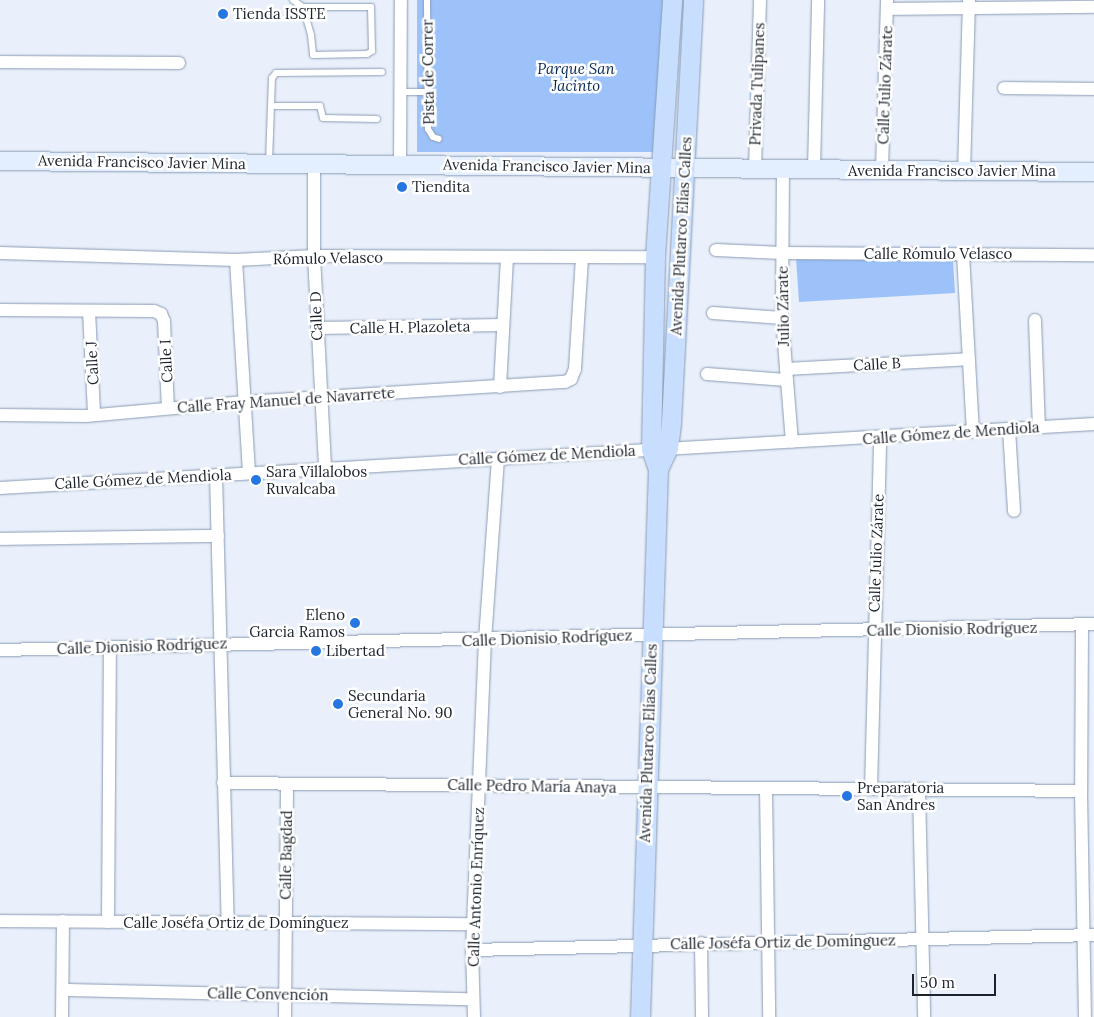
<!DOCTYPE html>
<html>
<head>
<meta charset="utf-8">
<style>
  body { margin:0 }
  #map { position:relative; width:1094px; height:1017px; overflow:hidden; background:#e9f0fb; font-family:Lora,serif }
  div>[style] { position:absolute }
  [style*='--x'] { left:calc(var(--x)*1px); top:calc(var(--y)*1px); width:calc(var(--w)*1px); rotate:calc(var(--a)*1deg) }
  .green>* { inset:0; background:#9cc2f9; transform-origin:0 0 }
  .roads { filter:drop-shadow(0 0 1px #8a9bb4) drop-shadow(0 0 1px #8a9bb4) }
  .lane>* { height:6px; margin:-3px; padding:0 3px; transform-origin:3px; border-radius:3px; background:#fff }
  .street>* { height:12px; margin:-6px; padding:0 6px; transform-origin:6px; border-radius:6px; background:#fff }
  .secondary>* { height:18px; margin:-9px; padding:0 9px; transform-origin:9px; border-radius:9px; background:#e3eeff }
  .primary>* { height:19px; margin:-9.5px; padding:0 9.5px; transform-origin:9.5px; border-radius:9.5px; background:#c8defe }
  .dots>* { width:14px; height:14px; translate:-50% -50%; box-sizing:border-box; border:2px solid #fff; border-radius:50% }
  span { translate:-50% -50%; white-space:nowrap; text-align:center; line-height:1.15; -webkit-text-stroke:5px #fff; paint-order:stroke }
  .poi-label { font-size:15px; color:#1c232d }
  .left { translate:0 -50%; text-align:left }
  .right { translate:-100% -50%; text-align:right }
  .park-label { font-size:15px; color:#072854; font-style:italic }
  .street-label { font-size:15px; color:#1c232d }
  .scale { position:absolute; left:912px; top:974px; width:84px; height:22px; box-sizing:border-box; border:2px solid #1c232d; border-top:0; padding-left:6px; font-size:15px; line-height:18px; white-space:nowrap; color:#1c232d; -webkit-text-stroke:4px #fff; paint-order:stroke }
</style>
</head>
<body>
<div id="map">
  <div class="green">
    <i style="left:417px;top:0;width:247px;height:152px"></i>
    <i style="clip-path:polygon(796px 258px,953px 259px,955px 293px,799px 302px)"></i>
  </div>
  <div class="roads">
    <div class="lane">
      <i style="--x:293;--y:0;--w:12;--a:35"></i>
      <i style="--x:303;--y:7;--w:29;--a:74"></i>
      <i style="--x:311;--y:35;--w:20;--a:84"></i>
      <i style="--x:313;--y:55;--w:54;--a:-1.1"></i>
      <i style="--x:367;--y:54;--w:6;--a:-31"></i>
      <i style="--x:372;--y:51;--w:44;--a:-91.3"></i>
      <i style="--x:371;--y:7;--w:68;--a:180"></i>
      <i style="--x:427;--y:0;--w:129;--a:89.6"></i>
      <i style="--x:428;--y:129;--w:9;--a:58"></i>
      <i style="--x:433;--y:137;--w:6;--a:18"></i>
      <i style="--x:400;--y:92;--w:27;--a:0"></i>
      <i style="--x:271;--y:106;--w:28;--a:-88"></i>
      <i style="--x:272;--y:78;--w:6;--a:-51"></i>
      <i style="--x:276;--y:73;--w:106;--a:-0.5"></i>
      <i style="--x:269;--y:162;--w:56;--a:-88"></i>
      <i style="--x:271;--y:106;--w:49;--a:0"></i>
      <i style="--x:320;--y:106;--w:12;--a:76"></i>
      <i style="--x:323;--y:118;--w:54;--a:1.1"></i>
    </div>
    <div class="street">
      <i style="--x:887;--y:9;--w:207;--a:-0.6"></i>
      <i style="--x:0;--y:62;--w:179;--a:0.3"></i>
      <i style="--x:1004;--y:88;--w:90;--a:0.6"></i>
      <i style="--x:314;--y:164;--w:92;--a:90"></i>
      <i style="--x:314;--y:256;--w:212;--a:87"></i>
      <i style="--x:400;--y:165;--w:165;--a:-89.7"></i>
      <i style="--x:755;--y:169;--w:169;--a:-88.3"></i>
      <i style="--x:783;--y:169;--w:149;--a:90.4"></i>
      <i style="--x:782;--y:318;--w:124;--a:85.4"></i>
      <i style="--x:814;--y:169;--w:169;--a:-88.6"></i>
      <i style="--x:882;--y:170;--w:170;--a:-88.3"></i>
      <i style="--x:964;--y:171;--w:171;--a:-88.3"></i>
      <i style="--x:716;--y:250;--w:66;--a:2.6"></i>
      <i style="--x:782;--y:253;--w:312;--a:0.4"></i>
      <i style="--x:0;--y:253;--w:236;--a:1.7"></i>
      <i style="--x:236;--y:260;--w:78;--a:-2.9"></i>
      <i style="--x:314;--y:256;--w:341;--a:0.2"></i>
      <i style="--x:963;--y:254;--w:178;--a:86.8"></i>
      <i style="--x:236;--y:260;--w:213;--a:86.5"></i>
      <i style="--x:0;--y:310;--w:154;--a:0.4"></i>
      <i style="--x:154;--y:311;--w:8;--a:23"></i>
      <i style="--x:161;--y:314;--w:8;--a:67"></i>
      <i style="--x:164;--y:321;--w:87;--a:87.4"></i>
      <i style="--x:89;--y:311;--w:104;--a:87.2"></i>
      <i style="--x:713;--y:313;--w:69;--a:4.1"></i>
      <i style="--x:1035;--y:320;--w:107;--a:87.9"></i>
      <i style="--x:317;--y:328;--w:186;--a:-0.9"></i>
      <i style="--x:786;--y:369;--w:182;--a:-3.1"></i>
      <i style="--x:707;--y:374;--w:79;--a:4.3"></i>
      <i style="--x:500;--y:387;--w:129;--a:-86.9"></i>
      <i style="--x:0;--y:415;--w:86;--a:0.7"></i>
      <i style="--x:86;--y:416;--w:159;--a:-5.1"></i>
      <i style="--x:244;--y:402;--w:322;--a:-3.6"></i>
      <i style="--x:565;--y:382;--w:7;--a:-27"></i>
      <i style="--x:571;--y:379;--w:11;--a:-68"></i>
      <i style="--x:575;--y:369;--w:111;--a:-86.4"></i>
      <i style="--x:1009;--y:429;--w:82;--a:86.5"></i>
      <i style="--x:216;--y:475;--w:448;--a:88.5"></i>
      <i style="--x:0;--y:488;--w:1096;--a:-3.35"></i>
      <i style="--x:0;--y:539;--w:218;--a:-0.8"></i>
      <i style="--x:1082;--y:625;--w:166;--a:90.3"></i>
      <i style="--x:1081;--y:791;--w:226;--a:89"></i>
      <i style="--x:0;--y:650;--w:1094;--a:-1.36"></i>
      <i style="--x:223;--y:783;--w:858;--a:0.53"></i>
      <i style="--x:766;--y:788;--w:229;--a:89.2"></i>
      <i style="--x:871;--y:789;--w:351;--a:-88.5"></i>
      <i style="--x:919;--y:789;--w:228;--a:88.7"></i>
      <i style="--x:0;--y:921;--w:473;--a:0.4"></i>
      <i style="--x:108;--y:922;--w:274;--a:-89.6"></i>
      <i style="--x:701;--y:943;--w:74;--a:89.2"></i>
      <i style="--x:472;--y:950;--w:622;--a:-1.38"></i>
      <i style="--x:63;--y:990;--w:410;--a:1.3"></i>
      <i style="--x:62;--y:1017;--w:96;--a:-89.4"></i>
      <i style="--x:285;--y:1017;--w:233;--a:-89.5"></i>
      <i style="--x:474;--y:1017;--w:67;--a:-91.7"></i>
      <i style="--x:472;--y:950;--w:310;--a:-87.6"></i>
      <i style="--x:485;--y:640;--w:182;--a:-85.9"></i>
    </div>
    <div class="secondary">
      <i style="--x:0;--y:161;--w:1094;--a:0.58"></i>
    </div>
    <div class="primary">
      <i style="--x:658;--y:469;--w:23;--a:-65"></i>
      <i style="--x:668;--y:448;--w:26;--a:-83"></i>
      <i style="--x:671;--y:422;--w:423;--a:-87"></i>
      <i style="--x:640;--y:1017;--w:548;--a:-88.12"></i>
      <i style="--x:658;--y:469;--w:21;--a:-109"></i>
      <i style="--x:651;--y:449;--w:192;--a:-88.8"></i>
      <i style="--x:655;--y:257;--w:258;--a:-86.2"></i>
    </div>
  </div>
  <div class="dots">
    <i style="left:223px;top:14px;background:#2676e1"></i>
    <i style="left:402px;top:187px;background:#2676e1"></i>
    <i style="left:256px;top:480px;background:#2676e1"></i>
    <i style="left:355px;top:623px;background:#2676e1"></i>
    <i style="left:316px;top:651px;background:#2676e1"></i>
    <i style="left:338px;top:704px;background:#2676e1"></i>
    <i style="left:847px;top:796px;background:#2676e1"></i>
  </div>
  <div class="poi-label">
    <span class="left" style="left:233px;top:14px">Tienda ISSTE</span>
    <span class="left" style="left:412px;top:187px">Tiendita</span>
    <span class="left" style="left:266px;top:480px">Sara Villalobos<br>Ruvalcaba</span>
    <span class="right" style="left:345px;top:623px">Eleno<br>Garcia Ramos</span>
    <span class="left" style="left:326px;top:651px">Libertad</span>
    <span class="left" style="left:348px;top:704px">Secundaria<br>General No. 90</span>
    <span class="left" style="left:857px;top:796px">Preparatoria<br>San Andres</span>
  </div>
  <div class="park-label">
    <span style="left:576px;top:77px">Parque San<br>Jacinto</span>
  </div>
  <div class="street-label">
    <span style="left:428px;top:72px;rotate:-91deg">Pista de Correr</span>
    <span style="left:757px;top:84px;rotate:-88deg">Privada Tulipanes</span>
    <span style="left:885px;top:85px;rotate:-88deg">Calle Julio Zárate</span>
    <span style="left:142px;top:162px;rotate:1deg">Avenida Francisco Javier Mina</span>
    <span style="left:547px;top:166px;rotate:1deg">Avenida Francisco Javier Mina</span>
    <span style="left:952px;top:171px">Avenida Francisco Javier Mina</span>
    <span style="left:681px;top:236px;rotate:-87deg">Avenida Plutarco Elías Calles</span>
    <span style="left:938px;top:254px">Calle Rómulo Velasco</span>
    <span style="left:328px;top:258px;rotate:-1deg">Rómulo Velasco</span>
    <span style="left:783px;top:306px;rotate:-91deg">Julio Zárate</span>
    <span style="left:316px;top:316px;rotate:-92deg">Calle D</span>
    <span style="left:410px;top:327px;rotate:-1deg">Calle H. Plazoleta</span>
    <span style="left:166px;top:361px;rotate:-93deg">Calle I</span>
    <span style="left:92px;top:363px;rotate:-93deg">Calle J</span>
    <span style="left:877px;top:364px;rotate:-3deg">Calle B</span>
    <span style="left:286px;top:400px;rotate:-4deg">Calle Fray Manuel de Navarrete</span>
    <span style="left:951px;top:433px;rotate:-4deg">Calle Gómez de Mendiola</span>
    <span style="left:547px;top:455px;rotate:-3deg">Calle Gómez de Mendiola</span>
    <span style="left:143px;top:479px;rotate:-3deg">Calle Gómez de Mendiola</span>
    <span style="left:876px;top:553px;rotate:-88deg">Calle Julio Zárate</span>
    <span style="left:952px;top:629px;rotate:-1deg">Calle Dionisio Rodríguez</span>
    <span style="left:547px;top:638px;rotate:-2deg">Calle Dionisio Rodríguez</span>
    <span style="left:142px;top:646px;rotate:-2deg">Calle Dionisio Rodríguez</span>
    <span style="left:648px;top:743px;rotate:-88deg">Avenida Plutarco Elías Calles</span>
    <span style="left:532px;top:786px;rotate:1deg">Calle Pedro María Anaya</span>
    <span style="left:286px;top:855px;rotate:-89deg">Calle Bagdad</span>
    <span style="left:476px;top:887px;rotate:-88deg">Calle Antonio Enríquez</span>
    <span style="left:236px;top:923px">Calle Joséfa Ortiz de Domínguez</span>
    <span style="left:783px;top:942px;rotate:-1deg">Calle Joséfa Ortiz de Domínguez</span>
    <span style="left:268px;top:994px;rotate:1deg">Calle Convención</span>
  </div>
  <div class="scale">50 m</div>
</div>
</body>
</html>
